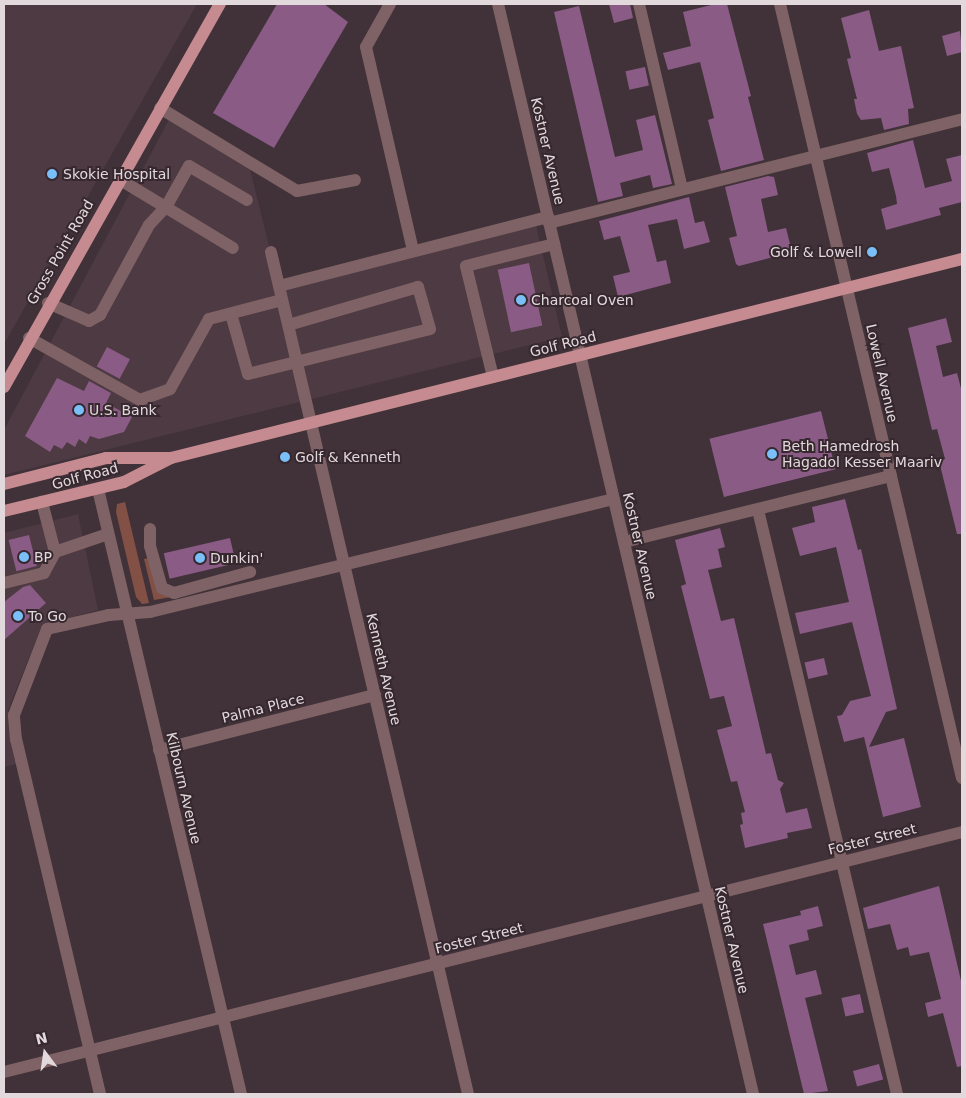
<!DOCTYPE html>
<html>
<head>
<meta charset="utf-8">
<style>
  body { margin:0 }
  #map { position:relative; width:966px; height:1098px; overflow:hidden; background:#403238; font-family:"DejaVu Sans",sans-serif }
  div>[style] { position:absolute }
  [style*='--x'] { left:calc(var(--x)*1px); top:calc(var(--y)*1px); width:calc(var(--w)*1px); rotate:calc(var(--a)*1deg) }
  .built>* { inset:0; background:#4e3a42 }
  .green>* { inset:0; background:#825045 }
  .building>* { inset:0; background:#895b85; transform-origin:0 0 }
  .minor>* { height:12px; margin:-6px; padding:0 6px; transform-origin:6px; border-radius:6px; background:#7f6265 }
  .major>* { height:12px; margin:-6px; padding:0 6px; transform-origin:6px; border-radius:6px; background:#c58b91 }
  .dots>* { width:14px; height:14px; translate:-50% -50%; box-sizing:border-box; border:2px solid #36282e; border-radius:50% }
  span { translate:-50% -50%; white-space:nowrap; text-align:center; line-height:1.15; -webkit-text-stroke:4px #36282e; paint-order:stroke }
  .street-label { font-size:14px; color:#e2d9dc }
  .poi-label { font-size:14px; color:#e2d9dc }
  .left { translate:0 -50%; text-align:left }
  .right { translate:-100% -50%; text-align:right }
  .frame { position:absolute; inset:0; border:5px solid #e2d9dc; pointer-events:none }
  .north { position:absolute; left:20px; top:1028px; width:50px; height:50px; -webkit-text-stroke:4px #36282e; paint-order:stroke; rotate:346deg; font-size:14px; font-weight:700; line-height:20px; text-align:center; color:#e2d9dc }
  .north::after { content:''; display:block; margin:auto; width:18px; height:22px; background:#e2d9dc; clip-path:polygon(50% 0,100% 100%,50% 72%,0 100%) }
</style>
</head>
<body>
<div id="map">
  <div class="built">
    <i style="clip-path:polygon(4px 4px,197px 4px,4px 344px)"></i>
    <i style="clip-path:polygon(172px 114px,248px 161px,279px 286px,535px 221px,562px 337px,4px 475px,4px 430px)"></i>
    <i style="clip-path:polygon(78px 514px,98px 610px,42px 625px,8px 710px,9px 733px,16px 764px,4px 767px,4px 533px)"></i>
  </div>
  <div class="green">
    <i style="clip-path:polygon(125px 502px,149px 603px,142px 604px,136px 597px,116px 512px,117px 504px)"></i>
    <i style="clip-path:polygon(149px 558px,172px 597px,154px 600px,144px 559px)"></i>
  </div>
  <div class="building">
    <i style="clip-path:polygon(277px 4px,324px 4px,348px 22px,274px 148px,213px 113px)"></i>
    <i style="clip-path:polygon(609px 4px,630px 4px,633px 18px,614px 23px)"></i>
    <i style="clip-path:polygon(715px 4px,727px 4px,751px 96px,748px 97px,764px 160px,721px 171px,708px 120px,714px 118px,700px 62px,668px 70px,663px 53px,691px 46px,683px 12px)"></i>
    <i style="clip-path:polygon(579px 6px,615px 157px,643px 150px,636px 120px,655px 115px,672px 184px,653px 188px,650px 175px,620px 183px,623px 196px,598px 202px,554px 12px)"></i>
    <i style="clip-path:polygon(869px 10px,879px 51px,901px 46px,914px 108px,908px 109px,909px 124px,884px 130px,881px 118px,861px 120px,857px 114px,854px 99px,857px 99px,847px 59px,851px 58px,841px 18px)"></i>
    <i style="clip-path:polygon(960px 31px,962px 52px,947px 56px,942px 36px)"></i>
    <i style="left:645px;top:67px;width:19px;height:20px;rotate:78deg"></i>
    <i style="clip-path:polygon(913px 140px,925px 188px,952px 181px,946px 159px,962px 155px,962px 202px,939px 208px,941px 215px,886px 230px,881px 209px,897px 204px,896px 196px,889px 168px,872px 172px,867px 153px)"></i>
    <i style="clip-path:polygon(768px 176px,774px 177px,778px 195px,761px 199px,768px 232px,786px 228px,792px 252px,739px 266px,736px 264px,729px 238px,737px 236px,725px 187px)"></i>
    <i style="clip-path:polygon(689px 197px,695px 223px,704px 221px,710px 242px,684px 249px,677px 219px,648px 225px,657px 262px,666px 260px,671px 283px,618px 297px,613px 276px,630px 272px,620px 236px,604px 240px,599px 221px)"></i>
    <i style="left:529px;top:263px;width:64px;height:32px;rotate:78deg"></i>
    <i style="clip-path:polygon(946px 318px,952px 342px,936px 346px,943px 377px,957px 373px,962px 392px,962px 534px,957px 534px,939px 461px,945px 459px,937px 429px,932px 430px,908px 328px)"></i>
    <i style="left:107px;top:347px;width:26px;height:22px;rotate:28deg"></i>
    <i style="clip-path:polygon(57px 378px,84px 391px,89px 381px,111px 393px,106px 403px,132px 417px,124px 432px,99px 439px,90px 436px,86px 444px,79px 439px,75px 447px,67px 442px,62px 449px,54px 445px,50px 452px,25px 436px)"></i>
    <i style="left:821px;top:411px;width:60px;height:115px;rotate:76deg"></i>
    <i style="clip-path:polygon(845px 499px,858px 550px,861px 549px,897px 709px,886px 712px,869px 747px,904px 738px,921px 807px,883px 817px,864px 737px,844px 742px,837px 716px,842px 715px,850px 701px,871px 696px,852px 622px,800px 634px,795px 613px,849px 602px,836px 547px,800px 556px,792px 528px,815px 522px,812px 507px)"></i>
    <i style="clip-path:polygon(720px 528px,725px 547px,718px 549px,722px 567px,708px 570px,721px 621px,734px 618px,766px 754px,771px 753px,778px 780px,784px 783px,780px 789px,786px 813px,807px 808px,812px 828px,787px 833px,788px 838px,745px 848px,740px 825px,743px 824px,741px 813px,745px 812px,737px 781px,731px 782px,717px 730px,732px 726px,724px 696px,710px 699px,681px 586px,686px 584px,675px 540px)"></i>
    <i style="left:29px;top:535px;width:32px;height:21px;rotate:76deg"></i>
    <i style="left:230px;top:538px;width:26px;height:68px;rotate:77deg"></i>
    <i style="clip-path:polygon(30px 585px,46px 603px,4px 640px,4px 602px,23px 587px)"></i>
    <i style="left:824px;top:658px;width:17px;height:20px;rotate:77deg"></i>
    <i style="clip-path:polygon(939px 886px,962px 985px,962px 1066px,957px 1067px,943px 1013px,928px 1017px,925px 1003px,941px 999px,929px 952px,910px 956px,908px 947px,897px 950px,890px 924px,868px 929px,863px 908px)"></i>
    <i style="clip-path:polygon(818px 906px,823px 926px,807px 930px,809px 940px,789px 945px,796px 975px,816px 970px,822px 994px,805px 998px,828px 1091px,804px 1094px,763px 924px,801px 915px,800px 911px)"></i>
    <i style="left:860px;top:994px;width:19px;height:19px;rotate:78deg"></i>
    <i style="left:879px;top:1064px;width:16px;height:27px;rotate:75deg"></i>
  </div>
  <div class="minor">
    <i style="--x:390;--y:4;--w:49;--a:119.2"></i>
    <i style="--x:366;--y:47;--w:209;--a:77"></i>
    <i style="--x:498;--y:4;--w:1119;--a:76.83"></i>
    <i style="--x:639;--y:4;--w:190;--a:76.9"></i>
    <i style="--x:780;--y:4;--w:795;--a:76.77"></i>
    <i style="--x:160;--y:108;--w:160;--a:31.2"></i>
    <i style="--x:297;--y:191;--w:59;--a:-10.7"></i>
    <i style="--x:119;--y:179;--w:133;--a:31.2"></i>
    <i style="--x:549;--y:223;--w:426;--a:-14.1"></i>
    <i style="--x:271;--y:252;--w:865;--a:76.83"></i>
    <i style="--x:279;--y:286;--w:278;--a:-14.4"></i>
    <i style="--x:48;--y:303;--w:45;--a:23.7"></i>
    <i style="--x:89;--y:321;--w:13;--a:-29"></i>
    <i style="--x:100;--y:315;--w:102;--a:-61.4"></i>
    <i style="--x:149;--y:225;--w:25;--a:-47"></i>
    <i style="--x:166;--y:207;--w:47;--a:-60.7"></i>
    <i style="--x:189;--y:166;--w:67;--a:30.4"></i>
    <i style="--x:231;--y:314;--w:62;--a:74.2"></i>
    <i style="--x:248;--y:374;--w:187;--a:-13.9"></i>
    <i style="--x:430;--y:329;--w:44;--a:-105.9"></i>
    <i style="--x:418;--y:287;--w:135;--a:163.7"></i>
    <i style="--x:29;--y:338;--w:127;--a:29.2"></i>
    <i style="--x:140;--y:400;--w:32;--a:-20"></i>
    <i style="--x:170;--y:389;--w:80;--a:-60.9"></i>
    <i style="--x:209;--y:319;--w:75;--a:-14.6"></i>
    <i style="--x:493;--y:377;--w:114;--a:-103.7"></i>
    <i style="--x:466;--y:266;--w:91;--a:-14"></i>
    <i style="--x:98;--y:489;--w:622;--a:76.7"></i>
    <i style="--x:758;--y:510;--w:600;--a:76.61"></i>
    <i style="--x:150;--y:529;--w:17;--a:90"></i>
    <i style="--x:150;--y:546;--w:44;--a:74.1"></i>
    <i style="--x:162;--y:588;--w:13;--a:23"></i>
    <i style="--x:174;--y:593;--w:79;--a:-15.4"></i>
    <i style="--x:624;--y:542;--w:275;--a:-13.9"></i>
    <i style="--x:55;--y:552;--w:56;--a:-18.8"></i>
    <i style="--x:4;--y:583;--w:41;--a:-14"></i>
    <i style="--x:44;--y:573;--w:24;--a:-62"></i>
    <i style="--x:55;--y:552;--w:52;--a:-104.6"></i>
    <i style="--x:159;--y:750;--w:223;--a:-14.3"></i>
    <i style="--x:4;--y:1072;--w:988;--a:-14.06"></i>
    <i style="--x:100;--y:1094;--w:364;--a:-103.3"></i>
    <i style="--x:16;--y:740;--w:25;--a:-95"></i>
    <i style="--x:14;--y:715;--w:92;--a:-69"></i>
    <i style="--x:47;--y:629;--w:64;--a:-12.7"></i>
    <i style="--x:109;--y:615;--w:41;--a:-4.2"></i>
    <i style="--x:150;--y:612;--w:477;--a:-13.7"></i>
  </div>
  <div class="major">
    <i style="--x:4;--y:387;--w:440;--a:-60.6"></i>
    <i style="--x:4;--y:484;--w:105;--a:-14.3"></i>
    <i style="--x:106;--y:458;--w:62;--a:0"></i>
    <i style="--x:4;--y:511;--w:123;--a:-13.6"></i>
    <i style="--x:124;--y:482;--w:53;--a:-27.1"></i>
    <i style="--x:171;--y:458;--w:816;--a:-14.12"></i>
  </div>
  <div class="dots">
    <i style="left:52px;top:174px;background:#7abff8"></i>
    <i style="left:872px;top:252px;background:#7abff8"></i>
    <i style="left:521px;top:300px;background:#7abff8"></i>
    <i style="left:79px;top:410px;background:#7abff8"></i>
    <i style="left:772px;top:454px;background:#7abff8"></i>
    <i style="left:285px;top:457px;background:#7abff8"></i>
    <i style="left:24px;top:557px;background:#7abff8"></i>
    <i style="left:200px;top:558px;background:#7abff8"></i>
    <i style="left:18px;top:616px;background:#7abff8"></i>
  </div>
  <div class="street-label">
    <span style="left:548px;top:151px;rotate:77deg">Kostner Avenue</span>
    <span style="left:60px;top:252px;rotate:-60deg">Gross Point Road</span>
    <span style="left:563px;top:344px;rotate:-14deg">Golf Road</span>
    <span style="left:882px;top:373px;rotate:77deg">Lowell Avenue</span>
    <span style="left:85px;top:476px;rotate:-15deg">Golf Road</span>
    <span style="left:640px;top:546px;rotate:77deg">Kostner Avenue</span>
    <span style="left:384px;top:669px;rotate:77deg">Kenneth Avenue</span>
    <span style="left:263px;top:708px;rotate:-14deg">Palma Place</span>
    <span style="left:184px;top:788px;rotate:77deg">Kilbourn Avenue</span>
    <span style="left:872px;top:839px;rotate:-14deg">Foster Street</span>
    <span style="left:479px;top:938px;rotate:-14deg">Foster Street</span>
    <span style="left:732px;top:940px;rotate:77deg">Kostner Avenue</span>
  </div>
  <div class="poi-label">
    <span class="left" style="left:63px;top:174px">Skokie Hospital</span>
    <span class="right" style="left:862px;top:252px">Golf &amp; Lowell</span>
    <span class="left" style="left:531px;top:300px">Charcoal Oven</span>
    <span class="left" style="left:89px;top:410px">U.S. Bank</span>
    <span class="left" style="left:782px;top:454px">Beth Hamedrosh<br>Hagadol Kesser Maariv</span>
    <span class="left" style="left:295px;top:457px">Golf &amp; Kenneth</span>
    <span class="left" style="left:34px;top:557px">BP</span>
    <span class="left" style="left:210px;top:558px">Dunkin'</span>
    <span class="left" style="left:28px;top:616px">To Go</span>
  </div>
  <div class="frame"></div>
  <div class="north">N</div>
</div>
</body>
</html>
